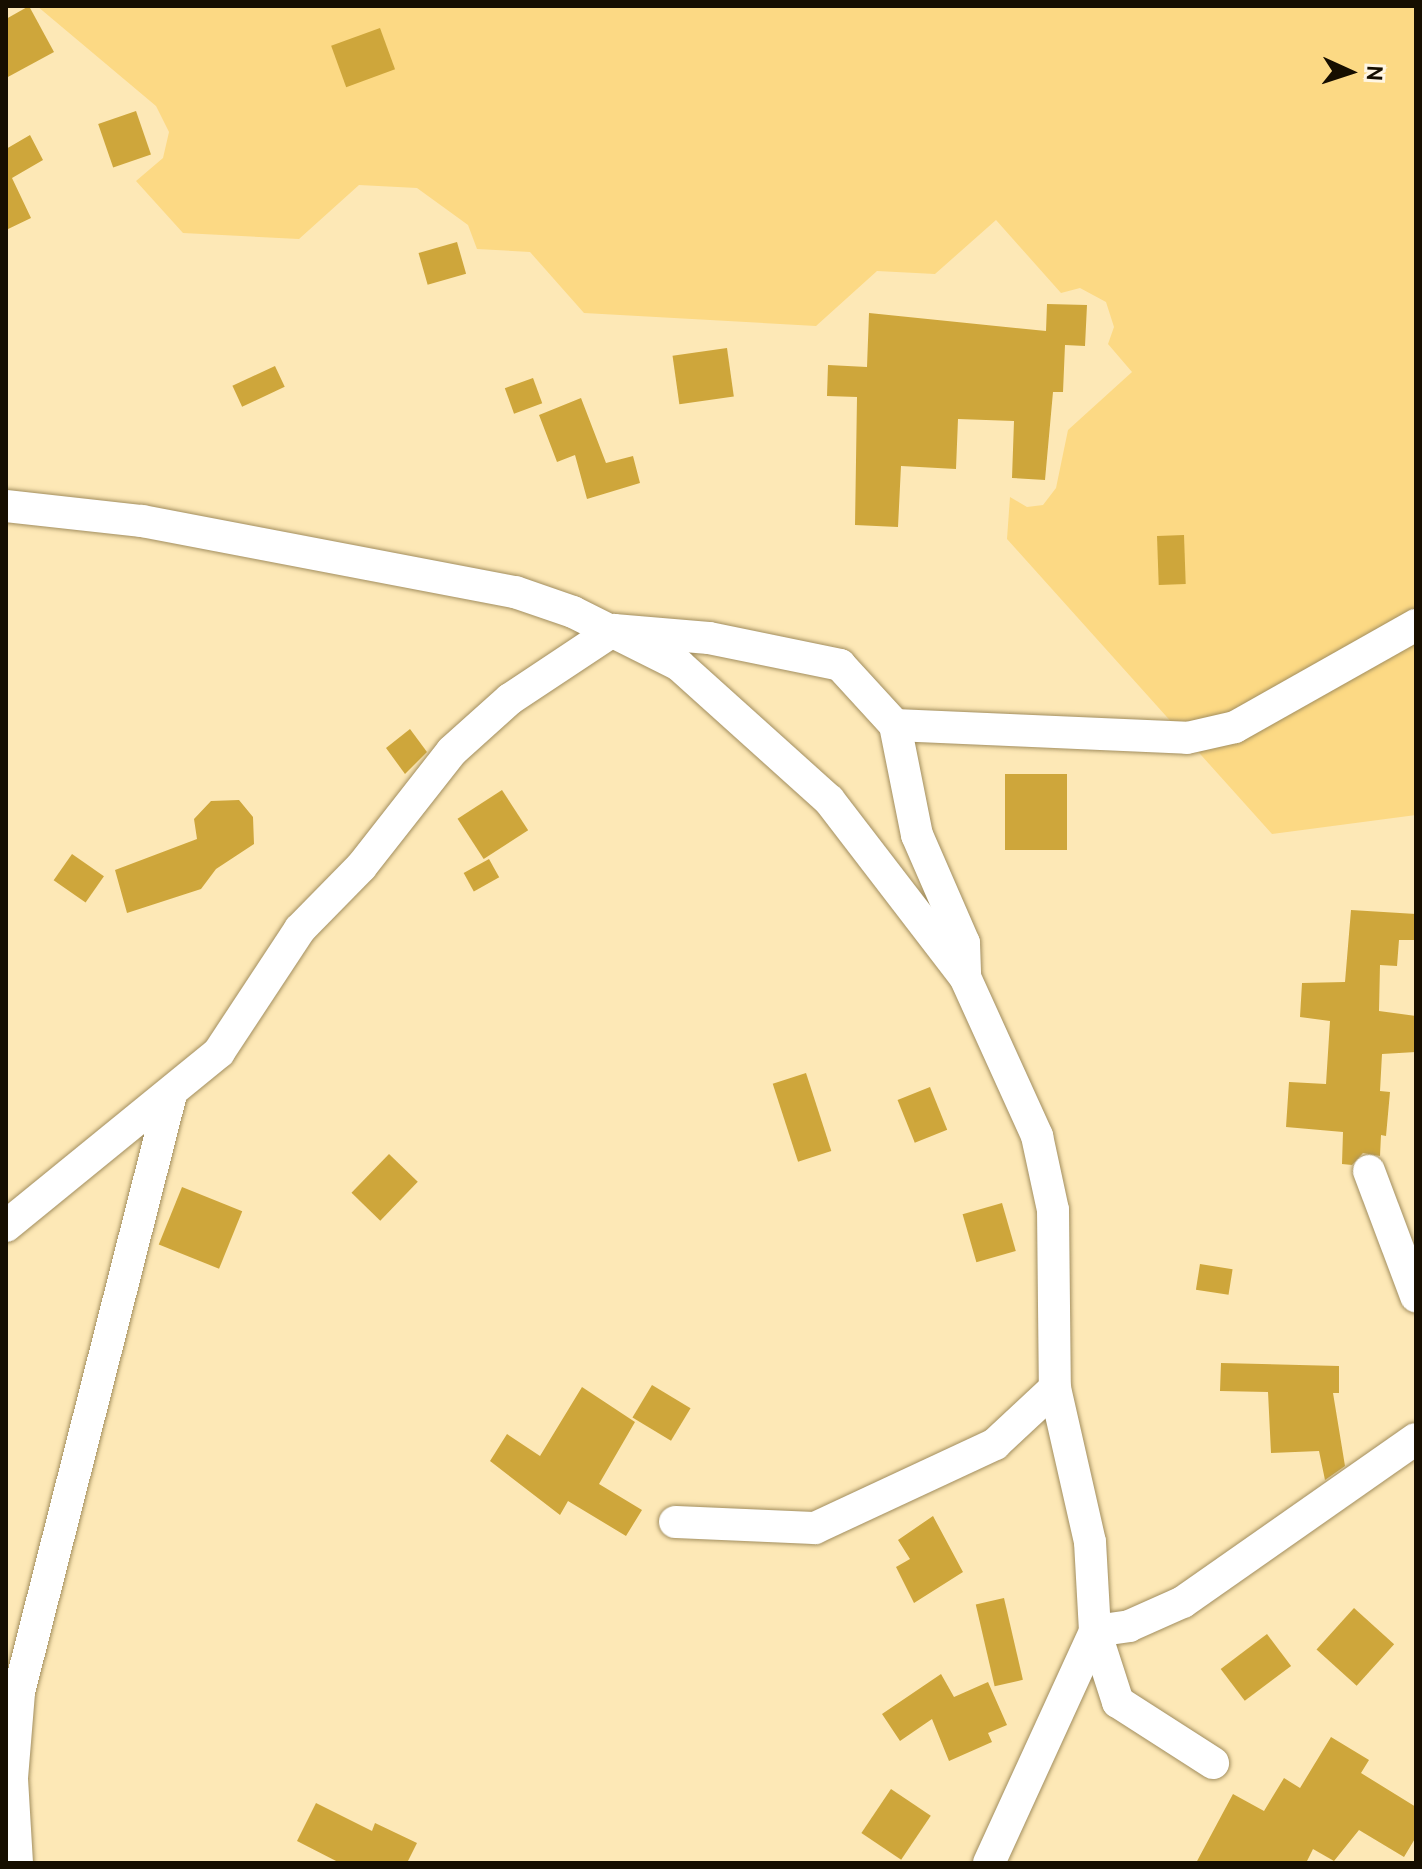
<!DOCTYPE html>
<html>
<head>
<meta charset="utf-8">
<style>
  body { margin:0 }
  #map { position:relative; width:1422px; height:1869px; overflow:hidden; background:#fde8b6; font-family:Cabin,sans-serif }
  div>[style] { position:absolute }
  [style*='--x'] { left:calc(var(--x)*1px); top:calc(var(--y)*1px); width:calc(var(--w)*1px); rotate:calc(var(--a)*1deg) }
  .green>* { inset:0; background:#fcd984 }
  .building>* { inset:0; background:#cea63b; transform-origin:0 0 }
  .roads { filter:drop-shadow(0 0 2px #a28e5f) drop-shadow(0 0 2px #a28e5f) }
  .minor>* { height:32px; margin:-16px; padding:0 16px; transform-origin:16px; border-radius:16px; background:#fff }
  span { translate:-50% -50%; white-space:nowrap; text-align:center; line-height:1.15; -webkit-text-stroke:6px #fff6e3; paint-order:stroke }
  .frame { position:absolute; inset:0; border:8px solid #160e00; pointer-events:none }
  .north { position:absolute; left:1310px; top:32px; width:80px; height:80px; -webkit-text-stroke:6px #fff6e3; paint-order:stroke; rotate:93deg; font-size:22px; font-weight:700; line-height:32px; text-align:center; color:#160e00 }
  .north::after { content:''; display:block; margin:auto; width:28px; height:36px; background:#160e00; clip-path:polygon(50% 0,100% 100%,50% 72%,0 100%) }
</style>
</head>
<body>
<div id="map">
  <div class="green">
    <i style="clip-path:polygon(37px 6px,1416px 6px,1416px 815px,1272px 834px,1007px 539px,1010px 497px,1027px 507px,1043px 505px,1056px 488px,1068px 430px,1132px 372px,1108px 344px,1114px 327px,1106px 302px,1080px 288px,1061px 293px,996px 220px,935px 274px,877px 271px,816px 326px,584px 313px,530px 252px,477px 249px,468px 225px,417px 188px,359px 185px,299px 239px,183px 233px,136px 181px,163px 158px,169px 132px,156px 106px)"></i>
  </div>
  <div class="building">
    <i style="clip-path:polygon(29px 6px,54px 52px,6px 78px,6px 19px)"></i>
    <i style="left:380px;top:28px;width:44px;height:52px;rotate:70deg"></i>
    <i style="left:136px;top:111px;width:46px;height:40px;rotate:71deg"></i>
    <i style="clip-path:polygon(30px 135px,43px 160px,12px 178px,31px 218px,6px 230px,6px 149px)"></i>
    <i style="left:457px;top:242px;width:33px;height:40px;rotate:74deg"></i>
    <i style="clip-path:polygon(1047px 304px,1087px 305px,1085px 346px,1065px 345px,1063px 392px,1053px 392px,1045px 480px,1012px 478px,1014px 421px,958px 419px,956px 469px,901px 466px,898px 527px,855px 525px,857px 397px,827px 396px,828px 365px,867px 367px,869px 313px,1046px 331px)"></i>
    <i style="left:727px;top:348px;width:49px;height:55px;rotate:82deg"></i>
    <i style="left:275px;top:366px;width:23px;height:47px;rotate:65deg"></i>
    <i style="left:533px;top:378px;width:27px;height:30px;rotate:70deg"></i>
    <i style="clip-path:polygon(581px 398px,606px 463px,633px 456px,640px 483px,587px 499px,575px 455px,557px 462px,539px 415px)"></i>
    <i style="left:1184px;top:535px;width:49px;height:27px;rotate:88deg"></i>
    <i style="clip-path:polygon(410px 729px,427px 752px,405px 774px,386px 748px)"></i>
    <i style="left:1005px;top:774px;width:62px;height:76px"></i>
    <i style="left:502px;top:790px;width:48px;height:53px;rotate:57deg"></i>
    <i style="clip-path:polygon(239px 800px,253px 817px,254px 844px,216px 869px,201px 889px,127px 913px,115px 870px,197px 839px,194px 819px,211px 801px)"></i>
    <i style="left:72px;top:854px;width:39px;height:32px;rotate:35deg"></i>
    <i style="left:489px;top:859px;width:21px;height:29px;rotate:61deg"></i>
    <i style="clip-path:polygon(1351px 910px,1416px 914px,1416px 940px,1399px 940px,1397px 966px,1380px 965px,1379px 1011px,1416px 1016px,1416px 1052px,1382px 1054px,1380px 1091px,1390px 1092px,1386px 1136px,1381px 1135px,1380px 1156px,1363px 1153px,1352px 1165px,1342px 1164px,1343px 1132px,1286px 1127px,1289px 1082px,1326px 1084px,1330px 1021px,1300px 1017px,1302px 983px,1345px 982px)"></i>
    <i style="left:806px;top:1073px;width:82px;height:35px;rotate:72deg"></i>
    <i style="left:930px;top:1087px;width:46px;height:35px;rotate:68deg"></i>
    <i style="left:389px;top:1154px;width:40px;height:54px;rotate:44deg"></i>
    <i style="left:182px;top:1187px;width:65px;height:62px;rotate:22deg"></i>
    <i style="left:1002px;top:1203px;width:50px;height:41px;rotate:74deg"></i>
    <i style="left:1200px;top:1264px;width:33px;height:26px;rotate:9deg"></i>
    <i style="clip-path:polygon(1221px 1363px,1339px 1366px,1339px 1393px,1333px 1393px,1345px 1466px,1325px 1480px,1319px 1451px,1271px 1453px,1268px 1392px,1220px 1391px)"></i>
    <i style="left:652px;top:1385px;width:45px;height:38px;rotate:31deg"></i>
    <i style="clip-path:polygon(582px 1387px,635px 1422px,599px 1484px,642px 1510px,626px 1536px,568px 1501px,560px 1515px,490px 1461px,507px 1434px,540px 1456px)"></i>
    <i style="clip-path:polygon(933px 1516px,963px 1572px,914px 1603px,896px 1567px,910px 1559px,898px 1540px)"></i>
    <i style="left:1004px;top:1598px;width:84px;height:29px;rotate:77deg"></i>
    <i style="left:1354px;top:1608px;width:54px;height:56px;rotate:42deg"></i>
    <i style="left:1267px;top:1634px;width:40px;height:58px;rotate:53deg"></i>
    <i style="clip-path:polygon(941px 1674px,954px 1697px,988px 1682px,1007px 1725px,988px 1733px,992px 1742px,949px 1761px,932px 1719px,900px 1741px,882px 1714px)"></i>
    <i style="clip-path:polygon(1331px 1737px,1369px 1760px,1361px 1773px,1416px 1807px,1416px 1837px,1404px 1857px,1359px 1830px,1334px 1861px,1313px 1849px,1306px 1863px,1196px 1863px,1233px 1794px,1264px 1811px,1284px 1778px,1300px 1788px)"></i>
    <i style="left:891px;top:1789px;width:48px;height:53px;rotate:34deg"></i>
    <i style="clip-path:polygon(316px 1803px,372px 1831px,375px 1823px,417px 1843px,407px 1863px,340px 1863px,297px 1841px)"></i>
  </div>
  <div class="roads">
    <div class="minor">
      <i style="--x:6;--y:506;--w:137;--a:6.3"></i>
      <i style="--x:142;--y:521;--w:380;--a:10.8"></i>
      <i style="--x:515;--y:592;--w:61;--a:19"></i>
      <i style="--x:573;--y:612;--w:119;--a:26.6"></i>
      <i style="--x:679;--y:665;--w:202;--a:42"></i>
      <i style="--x:829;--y:800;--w:223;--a:52.5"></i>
      <i style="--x:965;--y:977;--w:175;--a:65.6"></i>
      <i style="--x:1037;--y:1136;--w:76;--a:77.8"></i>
      <i style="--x:1053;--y:1210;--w:178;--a:89.4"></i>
      <i style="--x:1055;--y:1388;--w:158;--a:77.2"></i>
      <i style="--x:1090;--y:1542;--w:89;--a:86.8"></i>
      <i style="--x:1095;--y:1631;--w:75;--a:72.1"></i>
      <i style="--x:1118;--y:1702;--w:113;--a:32.7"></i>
      <i style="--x:895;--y:725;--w:292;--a:2.5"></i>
      <i style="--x:1187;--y:738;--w:49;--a:-12.9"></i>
      <i style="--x:1235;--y:727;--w:208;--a:-29.4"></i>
      <i style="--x:1369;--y:1171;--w:134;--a:69.4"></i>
      <i style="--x:6;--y:1226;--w:275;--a:-39.2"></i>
      <i style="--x:219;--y:1052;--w:147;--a:-56.6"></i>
      <i style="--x:300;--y:929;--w:87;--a:-45.5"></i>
      <i style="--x:361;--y:867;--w:147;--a:-51.9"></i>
      <i style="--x:452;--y:751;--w:78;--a:-41.9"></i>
      <i style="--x:510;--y:699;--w:125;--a:-33.6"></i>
      <i style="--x:614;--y:630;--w:95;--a:4.8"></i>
      <i style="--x:709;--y:638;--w:134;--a:11.6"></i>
      <i style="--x:840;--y:665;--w:81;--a:47.5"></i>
      <i style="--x:895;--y:725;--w:112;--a:78.7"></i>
      <i style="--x:917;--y:835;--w:118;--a:66.5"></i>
      <i style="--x:964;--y:943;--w:31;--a:88"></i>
      <i style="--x:675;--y:1522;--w:140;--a:2.5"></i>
      <i style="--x:815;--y:1528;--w:199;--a:-25"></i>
      <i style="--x:995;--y:1444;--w:82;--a:-43"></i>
      <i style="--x:1095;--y:1631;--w:34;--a:-8"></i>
      <i style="--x:1129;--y:1626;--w:59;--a:-24"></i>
      <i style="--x:1183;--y:1602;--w:284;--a:-35"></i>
      <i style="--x:17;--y:1863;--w:85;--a:-93.4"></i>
      <i style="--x:12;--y:1778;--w:86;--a:-85.3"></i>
      <i style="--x:19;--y:1692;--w:613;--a:-75.74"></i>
      <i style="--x:989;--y:1863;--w:255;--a:-65.4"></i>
    </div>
  </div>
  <div class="frame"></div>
  <div class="north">N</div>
</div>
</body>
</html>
